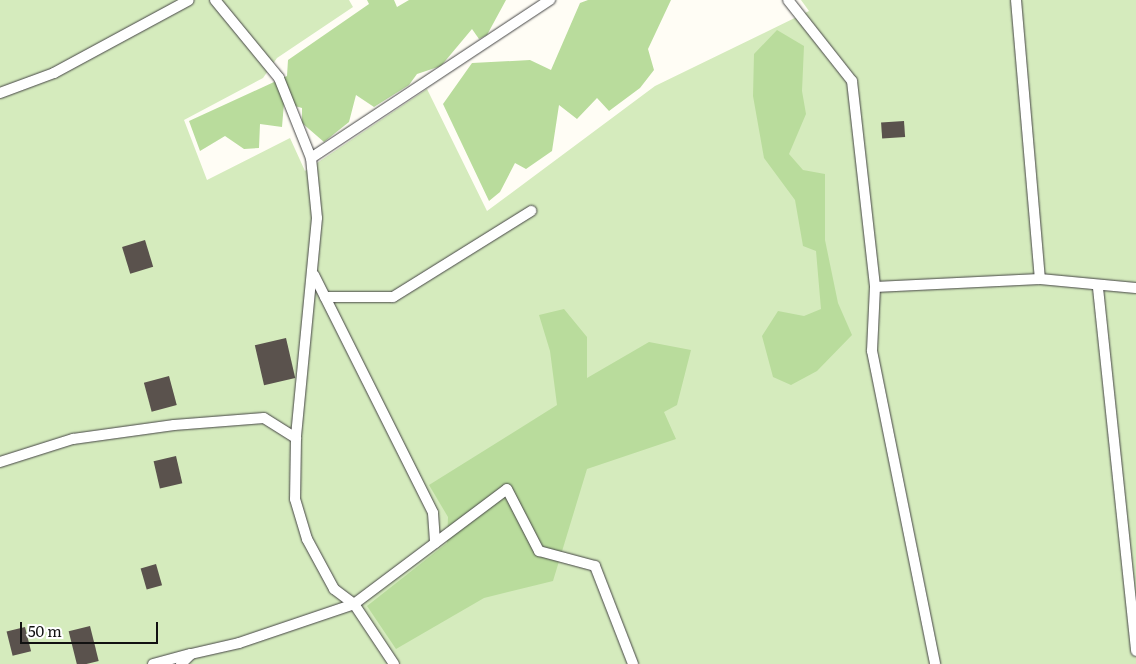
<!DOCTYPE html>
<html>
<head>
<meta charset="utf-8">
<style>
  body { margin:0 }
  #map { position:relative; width:1136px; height:664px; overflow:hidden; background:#fffdf5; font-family:Literata,serif }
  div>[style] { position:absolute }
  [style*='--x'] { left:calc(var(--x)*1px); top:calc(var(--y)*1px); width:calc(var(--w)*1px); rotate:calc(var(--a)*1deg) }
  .green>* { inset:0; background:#d5ebbd }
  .forest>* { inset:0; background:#b9dc9c }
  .building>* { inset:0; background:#5a524d; transform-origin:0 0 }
  .roads { filter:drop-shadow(0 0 1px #444) drop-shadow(0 0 1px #444) }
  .lane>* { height:10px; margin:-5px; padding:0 5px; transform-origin:5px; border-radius:5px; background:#fff }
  span { translate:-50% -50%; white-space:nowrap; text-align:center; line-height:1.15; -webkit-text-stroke:5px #fff; paint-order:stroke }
  .scale { position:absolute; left:20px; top:622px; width:138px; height:22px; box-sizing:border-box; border:2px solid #111; border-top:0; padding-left:6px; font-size:15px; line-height:18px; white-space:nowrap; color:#111; -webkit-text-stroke:4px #fff; paint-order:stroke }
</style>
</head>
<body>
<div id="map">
  <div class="green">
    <i style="clip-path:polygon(0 0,349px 0,353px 7px,277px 58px,263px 78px,184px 120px,207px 180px,290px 138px,305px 171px,427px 89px,487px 211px,655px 86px,809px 11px,801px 0,1136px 0,1136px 664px,0 664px)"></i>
  </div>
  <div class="forest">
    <i style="clip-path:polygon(367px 0,394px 0,397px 7px,409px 0,506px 0,487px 35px,479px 39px,472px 29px,441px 66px,417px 74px,409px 85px,374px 107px,356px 95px,349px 122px,324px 142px,302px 123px,302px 108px,284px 103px,282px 127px,260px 124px,259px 148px,244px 149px,225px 136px,200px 151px,189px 121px,287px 76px,288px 60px,369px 4px)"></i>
    <i style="clip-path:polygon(588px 0,671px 0,648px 49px,654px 70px,640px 88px,609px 111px,597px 98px,577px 119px,559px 105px,552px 151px,526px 169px,515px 163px,500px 192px,489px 201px,443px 104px,472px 63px,530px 60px,551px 70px,580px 3px)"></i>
    <i style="clip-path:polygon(777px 30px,804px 46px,802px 91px,806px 114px,789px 154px,803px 170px,825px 174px,825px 240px,838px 303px,852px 335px,817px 371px,791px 385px,773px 377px,762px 336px,778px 311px,804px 316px,821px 309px,816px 251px,803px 246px,795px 200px,764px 158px,753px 96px,754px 54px)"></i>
    <i style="clip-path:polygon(564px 309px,587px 337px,587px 378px,649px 342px,691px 350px,677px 405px,664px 412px,676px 439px,587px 469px,553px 581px,484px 598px,396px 649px,367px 606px,447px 543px,448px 517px,429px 485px,557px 405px,550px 351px,539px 315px)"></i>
  </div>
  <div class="building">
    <i style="left:904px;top:121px;width:16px;height:23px;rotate:86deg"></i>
    <i style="left:145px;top:240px;width:28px;height:24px;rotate:73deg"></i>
    <i style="left:286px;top:338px;width:41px;height:32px;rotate:77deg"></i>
    <i style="left:169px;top:376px;width:30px;height:26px;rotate:75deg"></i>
    <i style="left:176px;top:456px;width:28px;height:23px;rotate:77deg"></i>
    <i style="left:156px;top:564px;width:22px;height:16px;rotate:74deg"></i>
    <i style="left:90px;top:626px;width:36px;height:22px;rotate:76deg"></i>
    <i style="left:25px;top:627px;width:25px;height:19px;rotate:76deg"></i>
  </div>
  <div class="roads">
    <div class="lane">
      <i style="--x:215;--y:0;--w:101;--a:50.6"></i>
      <i style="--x:279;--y:78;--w:86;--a:68.2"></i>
      <i style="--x:311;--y:158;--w:60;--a:84.3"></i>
      <i style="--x:317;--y:218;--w:221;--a:95.5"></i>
      <i style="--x:296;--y:438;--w:61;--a:90.9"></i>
      <i style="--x:295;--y:499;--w:42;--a:73.3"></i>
      <i style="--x:307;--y:539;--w:57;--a:61.6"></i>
      <i style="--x:334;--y:589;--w:25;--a:37"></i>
      <i style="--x:788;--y:0;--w:103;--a:51.7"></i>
      <i style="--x:852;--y:81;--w:207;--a:83.6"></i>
      <i style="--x:875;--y:287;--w:64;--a:92.7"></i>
      <i style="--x:872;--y:351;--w:319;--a:78.6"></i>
      <i style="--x:1016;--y:0;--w:280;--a:85.1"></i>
      <i style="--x:0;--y:93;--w:58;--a:-20.3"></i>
      <i style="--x:54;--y:73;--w:153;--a:-28.4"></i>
      <i style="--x:311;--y:158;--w:287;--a:-33.5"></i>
      <i style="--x:314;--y:275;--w:266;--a:63.4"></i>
      <i style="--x:433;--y:513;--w:30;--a:86"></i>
      <i style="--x:875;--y:287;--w:165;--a:-2.8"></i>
      <i style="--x:1040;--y:279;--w:96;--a:5.4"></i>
      <i style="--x:1098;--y:288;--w:365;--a:84"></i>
      <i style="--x:325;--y:297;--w:68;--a:0"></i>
      <i style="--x:393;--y:297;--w:163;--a:-31.9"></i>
      <i style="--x:0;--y:462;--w:77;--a:-17.5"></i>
      <i style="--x:73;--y:439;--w:102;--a:-7.9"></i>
      <i style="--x:174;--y:425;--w:90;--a:-4.4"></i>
      <i style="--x:264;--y:418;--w:38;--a:32"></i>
      <i style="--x:153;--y:664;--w:39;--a:-15"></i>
      <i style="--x:181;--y:664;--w:14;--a:-45"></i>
      <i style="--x:191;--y:654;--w:49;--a:-12.9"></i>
      <i style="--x:239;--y:643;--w:121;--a:-18.7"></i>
      <i style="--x:394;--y:664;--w:72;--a:-123.7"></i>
      <i style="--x:354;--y:604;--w:191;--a:-36.9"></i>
      <i style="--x:507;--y:489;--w:70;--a:62.7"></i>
      <i style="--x:539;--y:551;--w:58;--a:15"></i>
      <i style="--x:595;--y:566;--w:105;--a:68.8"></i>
    </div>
  </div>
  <div class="scale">50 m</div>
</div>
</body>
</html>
